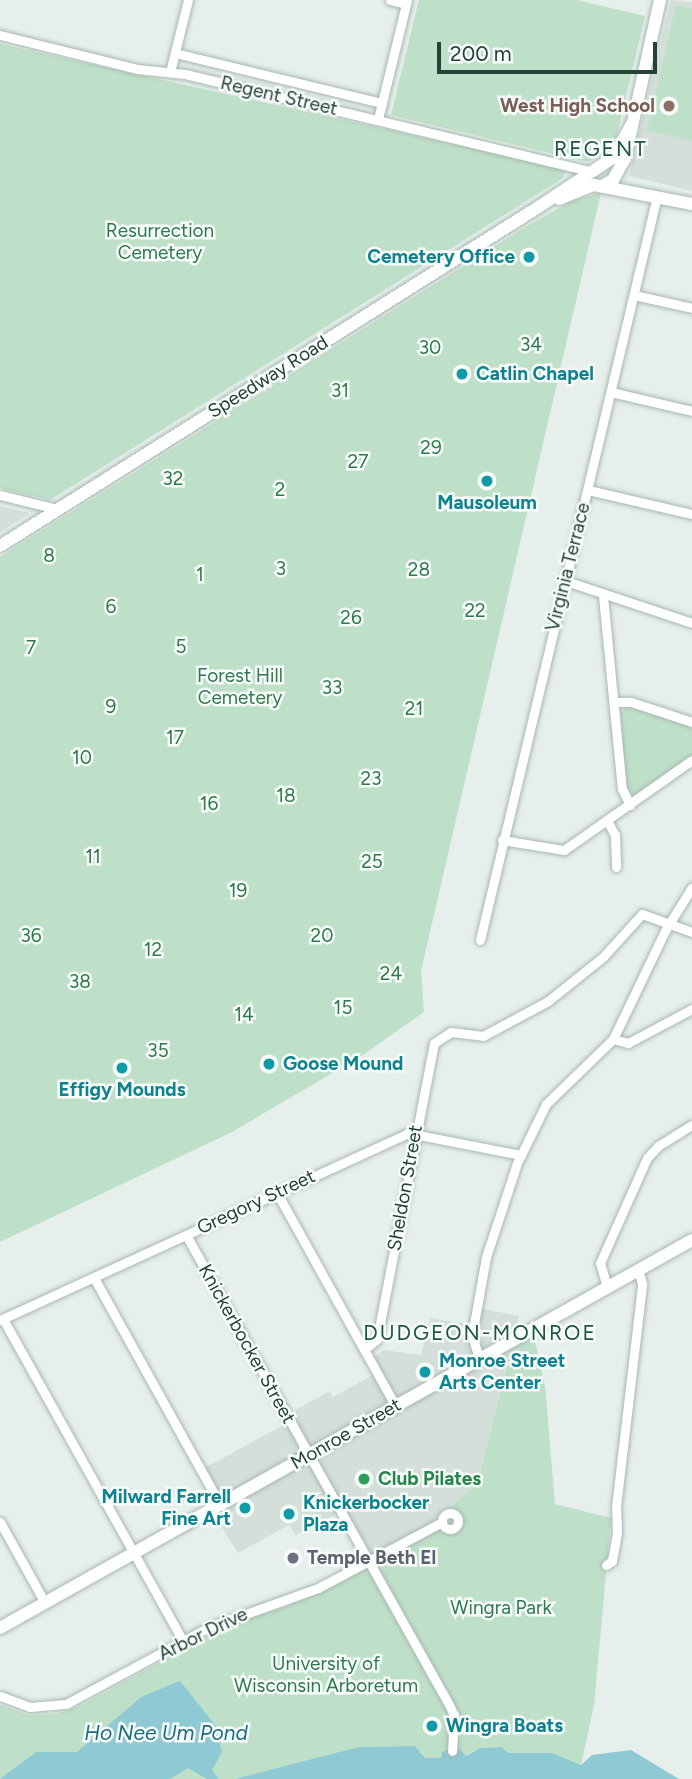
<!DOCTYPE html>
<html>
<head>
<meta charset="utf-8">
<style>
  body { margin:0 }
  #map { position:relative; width:692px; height:1779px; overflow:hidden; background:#e6efeb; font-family:Figtree,sans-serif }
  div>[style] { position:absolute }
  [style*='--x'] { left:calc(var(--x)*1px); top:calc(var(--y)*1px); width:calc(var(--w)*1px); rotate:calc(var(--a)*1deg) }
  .built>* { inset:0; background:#d4dfda }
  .green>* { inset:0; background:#bfe0c8 }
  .water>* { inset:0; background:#8ec9d4 }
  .roads { filter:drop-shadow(0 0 2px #a8b8b2) drop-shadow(0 0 2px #a8b8b2) }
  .street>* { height:9px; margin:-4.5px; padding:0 4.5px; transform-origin:4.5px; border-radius:4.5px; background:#fff }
  .street>.ring { margin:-4.5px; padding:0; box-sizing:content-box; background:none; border:9px solid #fff; border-radius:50% }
  .secondary>* { height:12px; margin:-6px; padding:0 6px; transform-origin:6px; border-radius:6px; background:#fff }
  .dots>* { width:19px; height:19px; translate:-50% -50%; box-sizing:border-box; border:4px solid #f7fbf9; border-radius:50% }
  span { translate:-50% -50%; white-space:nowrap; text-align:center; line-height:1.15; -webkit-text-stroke:5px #f7fbf9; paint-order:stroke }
  .street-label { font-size:19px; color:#24423a }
  .education-label { font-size:19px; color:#785e54; font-weight:700 }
  .right { translate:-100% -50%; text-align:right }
  .park-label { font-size:19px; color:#2d7a4b }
  .culture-label { font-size:19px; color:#0d838f; font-weight:700 }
  .left { translate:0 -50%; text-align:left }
  .leisure-label { font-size:19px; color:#27864d; font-weight:700 }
  .worship-label { font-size:19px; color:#5b616d; font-weight:700 }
  .neighbourhood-label { font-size:21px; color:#1f5548; letter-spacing:2px }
  .water-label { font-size:21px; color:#1c6f80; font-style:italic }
  .scale { position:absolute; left:437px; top:42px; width:220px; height:32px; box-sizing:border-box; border:4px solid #24423a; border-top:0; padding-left:9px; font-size:21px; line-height:24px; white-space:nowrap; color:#24423a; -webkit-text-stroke:5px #f7fbf9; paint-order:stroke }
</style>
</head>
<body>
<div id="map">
  <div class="built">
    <i style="clip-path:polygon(671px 0,692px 2px,692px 191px,629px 176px)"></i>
    <i style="clip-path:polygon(0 506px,29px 513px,29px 514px,0 532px)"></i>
    <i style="clip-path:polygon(472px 1307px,519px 1316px,477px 1485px,441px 1520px,368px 1560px,340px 1512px,296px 1535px,289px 1525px,238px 1553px,211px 1510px,219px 1505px,201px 1470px,289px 1422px,286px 1415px,330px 1391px,333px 1397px,378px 1372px,371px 1359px,384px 1350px,421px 1355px,430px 1318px,468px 1324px)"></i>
  </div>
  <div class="green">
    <i style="clip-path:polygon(419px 0,577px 0,645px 16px,614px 147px,588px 162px,391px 115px)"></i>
    <i style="clip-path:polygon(676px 5px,692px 9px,692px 141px,647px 130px)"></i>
    <i style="clip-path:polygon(0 44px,565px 169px,563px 178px,50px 500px,0 488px)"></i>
    <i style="clip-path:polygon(601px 193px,421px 971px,424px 1012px,363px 1055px,232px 1132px,0 1242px,0 557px,527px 226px,574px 200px)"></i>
    <i style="clip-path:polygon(626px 706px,692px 726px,692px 755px,634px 796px,626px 787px,621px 713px)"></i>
    <i style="clip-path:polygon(534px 1336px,545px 1386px,555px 1504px,611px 1518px,594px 1705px,581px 1765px,552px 1753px,508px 1753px,502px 1747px,480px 1748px,465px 1756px,457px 1751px,441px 1758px,425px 1758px,415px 1746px,363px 1747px,235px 1779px,0 1779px,0 1705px,28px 1715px,56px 1714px,80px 1706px,240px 1619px,286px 1607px,436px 1530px,456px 1502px,477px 1485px,511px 1349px)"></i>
  </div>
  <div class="water">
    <i style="clip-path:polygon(180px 1681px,215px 1725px,222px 1752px,212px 1770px,219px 1779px,207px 1779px,188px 1768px,170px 1779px,0 1779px,36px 1752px,77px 1752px,141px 1697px)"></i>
    <i style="clip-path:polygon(415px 1746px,425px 1758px,441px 1758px,442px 1752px,458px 1747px,466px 1756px,480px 1748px,502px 1747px,508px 1753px,552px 1753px,581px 1765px,592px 1755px,631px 1750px,679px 1779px,235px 1779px,359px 1747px)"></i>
  </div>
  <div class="roads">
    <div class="street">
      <i style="--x:390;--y:0;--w:16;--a:14"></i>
      <i style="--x:0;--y:35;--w:141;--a:13.9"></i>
      <i style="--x:137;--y:69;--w:48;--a:5.9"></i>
      <i style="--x:185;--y:74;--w:415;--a:13.5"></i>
      <i style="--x:175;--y:53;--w:213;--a:13.6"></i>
      <i style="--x:170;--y:72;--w:74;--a:-76"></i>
      <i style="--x:378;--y:119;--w:122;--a:-76.3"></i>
      <i style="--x:634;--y:295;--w:59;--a:12.6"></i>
      <i style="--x:611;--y:392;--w:83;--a:13.2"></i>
      <i style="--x:588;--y:490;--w:107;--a:13"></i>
      <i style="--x:0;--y:495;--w:59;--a:13.8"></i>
      <i style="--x:566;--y:581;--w:133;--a:18.4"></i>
      <i style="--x:603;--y:596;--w:194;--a:84.4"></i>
      <i style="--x:622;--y:789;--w:18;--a:63"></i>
      <i style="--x:616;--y:702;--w:15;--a:0"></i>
      <i style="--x:631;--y:702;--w:64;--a:18.2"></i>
      <i style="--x:608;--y:822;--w:15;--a:62"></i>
      <i style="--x:615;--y:835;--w:32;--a:88"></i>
      <i style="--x:502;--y:840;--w:63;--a:9.2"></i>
      <i style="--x:564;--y:850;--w:156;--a:-35.1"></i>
      <i style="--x:480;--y:940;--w:765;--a:-76.62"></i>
      <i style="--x:613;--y:1039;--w:16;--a:15"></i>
      <i style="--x:628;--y:1043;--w:72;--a:-28"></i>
      <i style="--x:277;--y:1193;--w:243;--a:60.9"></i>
      <i style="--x:186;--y:1235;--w:534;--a:60.75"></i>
      <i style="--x:447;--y:1701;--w:16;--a:63"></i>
      <i style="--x:454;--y:1715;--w:36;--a:93"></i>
      <i style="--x:94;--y:1278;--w:259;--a:60.9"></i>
      <i style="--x:607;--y:1287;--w:25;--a:-106"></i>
      <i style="--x:600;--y:1263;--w:115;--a:-65.9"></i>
      <i style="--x:647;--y:1158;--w:16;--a:-47"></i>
      <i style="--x:658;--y:1146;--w:40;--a:-32"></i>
      <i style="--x:3;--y:1319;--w:369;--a:60.8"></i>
      <i style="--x:0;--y:1320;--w:449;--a:-24.6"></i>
      <i style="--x:408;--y:1133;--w:115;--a:11"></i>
      <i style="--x:366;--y:1348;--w:14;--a:-39"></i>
      <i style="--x:377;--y:1339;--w:301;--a:-79.1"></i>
      <i style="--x:434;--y:1043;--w:20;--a:-33"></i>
      <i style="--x:451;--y:1032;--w:32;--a:7"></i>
      <i style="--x:483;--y:1036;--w:74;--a:-28.3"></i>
      <i style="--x:548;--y:1001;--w:70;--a:-38.7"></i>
      <i style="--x:603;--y:957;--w:58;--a:-47.8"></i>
      <i style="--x:642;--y:914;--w:53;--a:19.8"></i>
      <i style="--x:479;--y:1359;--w:25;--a:-106"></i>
      <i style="--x:472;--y:1335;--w:79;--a:-79.8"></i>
      <i style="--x:486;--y:1257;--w:99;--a:-71.7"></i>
      <i style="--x:517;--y:1163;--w:66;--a:-63.8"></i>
      <i style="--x:546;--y:1104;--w:93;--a:-44.1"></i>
      <i style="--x:613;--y:1039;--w:122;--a:-64.3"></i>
      <i style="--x:666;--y:929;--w:49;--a:-58.2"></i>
      <i class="ring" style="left:442px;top:1513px;width:7px;height:7px"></i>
      <i style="--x:0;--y:1522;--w:93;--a:60.9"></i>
      <i style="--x:606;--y:1565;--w:7;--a:-34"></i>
      <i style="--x:612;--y:1561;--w:29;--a:-80"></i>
      <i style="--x:617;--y:1532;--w:25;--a:-92"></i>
      <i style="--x:616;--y:1507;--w:225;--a:-83.3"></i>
      <i style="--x:642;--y:1284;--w:16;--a:-105"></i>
      <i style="--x:0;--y:1696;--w:32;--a:20"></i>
      <i style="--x:30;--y:1707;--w:36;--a:-5"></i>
      <i style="--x:66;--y:1704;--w:160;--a:-28.3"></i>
      <i style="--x:207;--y:1628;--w:118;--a:-19.8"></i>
      <i style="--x:318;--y:1588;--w:140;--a:-28"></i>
    </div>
    <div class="secondary">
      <i style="--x:602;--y:186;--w:13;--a:-29"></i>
      <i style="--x:613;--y:180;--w:25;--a:-61"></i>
      <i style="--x:625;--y:158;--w:162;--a:-77.5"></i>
      <i style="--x:559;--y:199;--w:38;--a:-22"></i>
      <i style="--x:594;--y:185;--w:100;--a:11"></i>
      <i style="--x:0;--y:546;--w:635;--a:-32.19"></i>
      <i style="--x:537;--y:208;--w:92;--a:-33.5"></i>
      <i style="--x:614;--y:157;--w:36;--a:-62"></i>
      <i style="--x:0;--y:1628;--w:793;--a:-29.28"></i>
    </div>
  </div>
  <div class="dots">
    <i style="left:669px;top:106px;background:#8d6e63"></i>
    <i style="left:529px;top:257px;background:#0f9aa8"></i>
    <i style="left:462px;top:374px;background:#0f9aa8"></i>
    <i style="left:487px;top:481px;background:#0f9aa8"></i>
    <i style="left:269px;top:1064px;background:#0f9aa8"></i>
    <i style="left:122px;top:1068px;background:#0f9aa8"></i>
    <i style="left:425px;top:1372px;background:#0f9aa8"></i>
    <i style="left:364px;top:1479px;background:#2e9e5b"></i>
    <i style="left:245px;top:1508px;background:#0f9aa8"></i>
    <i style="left:289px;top:1514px;background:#0f9aa8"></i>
    <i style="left:293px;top:1558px;background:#6b7280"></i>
    <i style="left:432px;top:1726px;background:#0f9aa8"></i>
  </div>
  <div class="street-label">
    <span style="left:279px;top:96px;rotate:13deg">Regent Street</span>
    <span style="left:268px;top:377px;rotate:-32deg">Speedway Road</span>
    <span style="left:568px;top:567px;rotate:-76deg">Virginia Terrace</span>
    <span style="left:405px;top:1188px;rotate:-80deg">Sheldon Street</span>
    <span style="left:256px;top:1202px;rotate:-25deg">Gregory Street</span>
    <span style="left:247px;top:1344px;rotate:61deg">Knickerbocker Street</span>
    <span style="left:346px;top:1434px;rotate:-30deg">Monroe Street</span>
    <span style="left:203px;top:1634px;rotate:-26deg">Arbor Drive</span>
  </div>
  <div class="education-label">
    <span class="right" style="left:655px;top:106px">West High School</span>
  </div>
  <div class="park-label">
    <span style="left:160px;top:242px">Resurrection<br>Cemetery</span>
    <span style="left:531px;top:345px">34</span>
    <span style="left:430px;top:348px">30</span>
    <span style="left:340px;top:391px">31</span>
    <span style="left:431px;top:448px">29</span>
    <span style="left:358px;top:462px">27</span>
    <span style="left:173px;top:479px">32</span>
    <span style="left:280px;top:490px">2</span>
    <span style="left:49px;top:556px">8</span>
    <span style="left:281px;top:569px">3</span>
    <span style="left:419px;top:570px">28</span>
    <span style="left:200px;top:575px">1</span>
    <span style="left:111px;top:607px">6</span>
    <span style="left:475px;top:611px">22</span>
    <span style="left:351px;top:618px">26</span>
    <span style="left:181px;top:647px">5</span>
    <span style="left:31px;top:648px">7</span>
    <span style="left:240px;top:687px">Forest Hill<br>Cemetery</span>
    <span style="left:332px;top:688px">33</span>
    <span style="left:111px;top:707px">9</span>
    <span style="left:414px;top:709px">21</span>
    <span style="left:175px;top:738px">17</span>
    <span style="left:82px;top:758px">10</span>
    <span style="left:371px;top:779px">23</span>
    <span style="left:286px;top:796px">18</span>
    <span style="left:209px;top:804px">16</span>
    <span style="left:93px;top:857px">11</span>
    <span style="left:372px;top:862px">25</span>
    <span style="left:238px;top:891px">19</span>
    <span style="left:31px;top:936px">36</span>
    <span style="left:322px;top:936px">20</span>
    <span style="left:153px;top:950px">12</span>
    <span style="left:391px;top:974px">24</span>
    <span style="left:80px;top:982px">38</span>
    <span style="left:343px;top:1008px">15</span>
    <span style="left:244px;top:1015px">14</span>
    <span style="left:158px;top:1051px">35</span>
    <span style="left:501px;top:1608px">Wingra Park</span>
    <span style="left:326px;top:1675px">University of<br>Wisconsin Arboretum</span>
  </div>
  <div class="culture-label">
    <span class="right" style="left:515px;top:257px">Cemetery Office</span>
    <span class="left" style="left:476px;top:374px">Catlin Chapel</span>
    <span style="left:487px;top:503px">Mausoleum</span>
    <span class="left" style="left:283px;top:1064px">Goose Mound</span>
    <span style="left:122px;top:1090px">Effigy Mounds</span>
    <span class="left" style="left:439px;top:1372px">Monroe Street<br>Arts Center</span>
    <span class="right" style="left:231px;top:1508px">Milward Farrell<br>Fine Art</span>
    <span class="left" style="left:303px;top:1514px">Knickerbocker<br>Plaza</span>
    <span class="left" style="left:446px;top:1726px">Wingra Boats</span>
  </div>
  <div class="leisure-label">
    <span class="left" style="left:378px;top:1479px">Club Pilates</span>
  </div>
  <div class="worship-label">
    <span class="left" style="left:307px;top:1558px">Temple Beth El</span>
  </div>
  <div class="neighbourhood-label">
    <span style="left:601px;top:149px">REGENT</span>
    <span style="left:480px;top:1333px">DUDGEON-MONROE</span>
  </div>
  <div class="water-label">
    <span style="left:166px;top:1733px">Ho Nee Um Pond</span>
  </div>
  <div class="scale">200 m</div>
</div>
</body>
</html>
